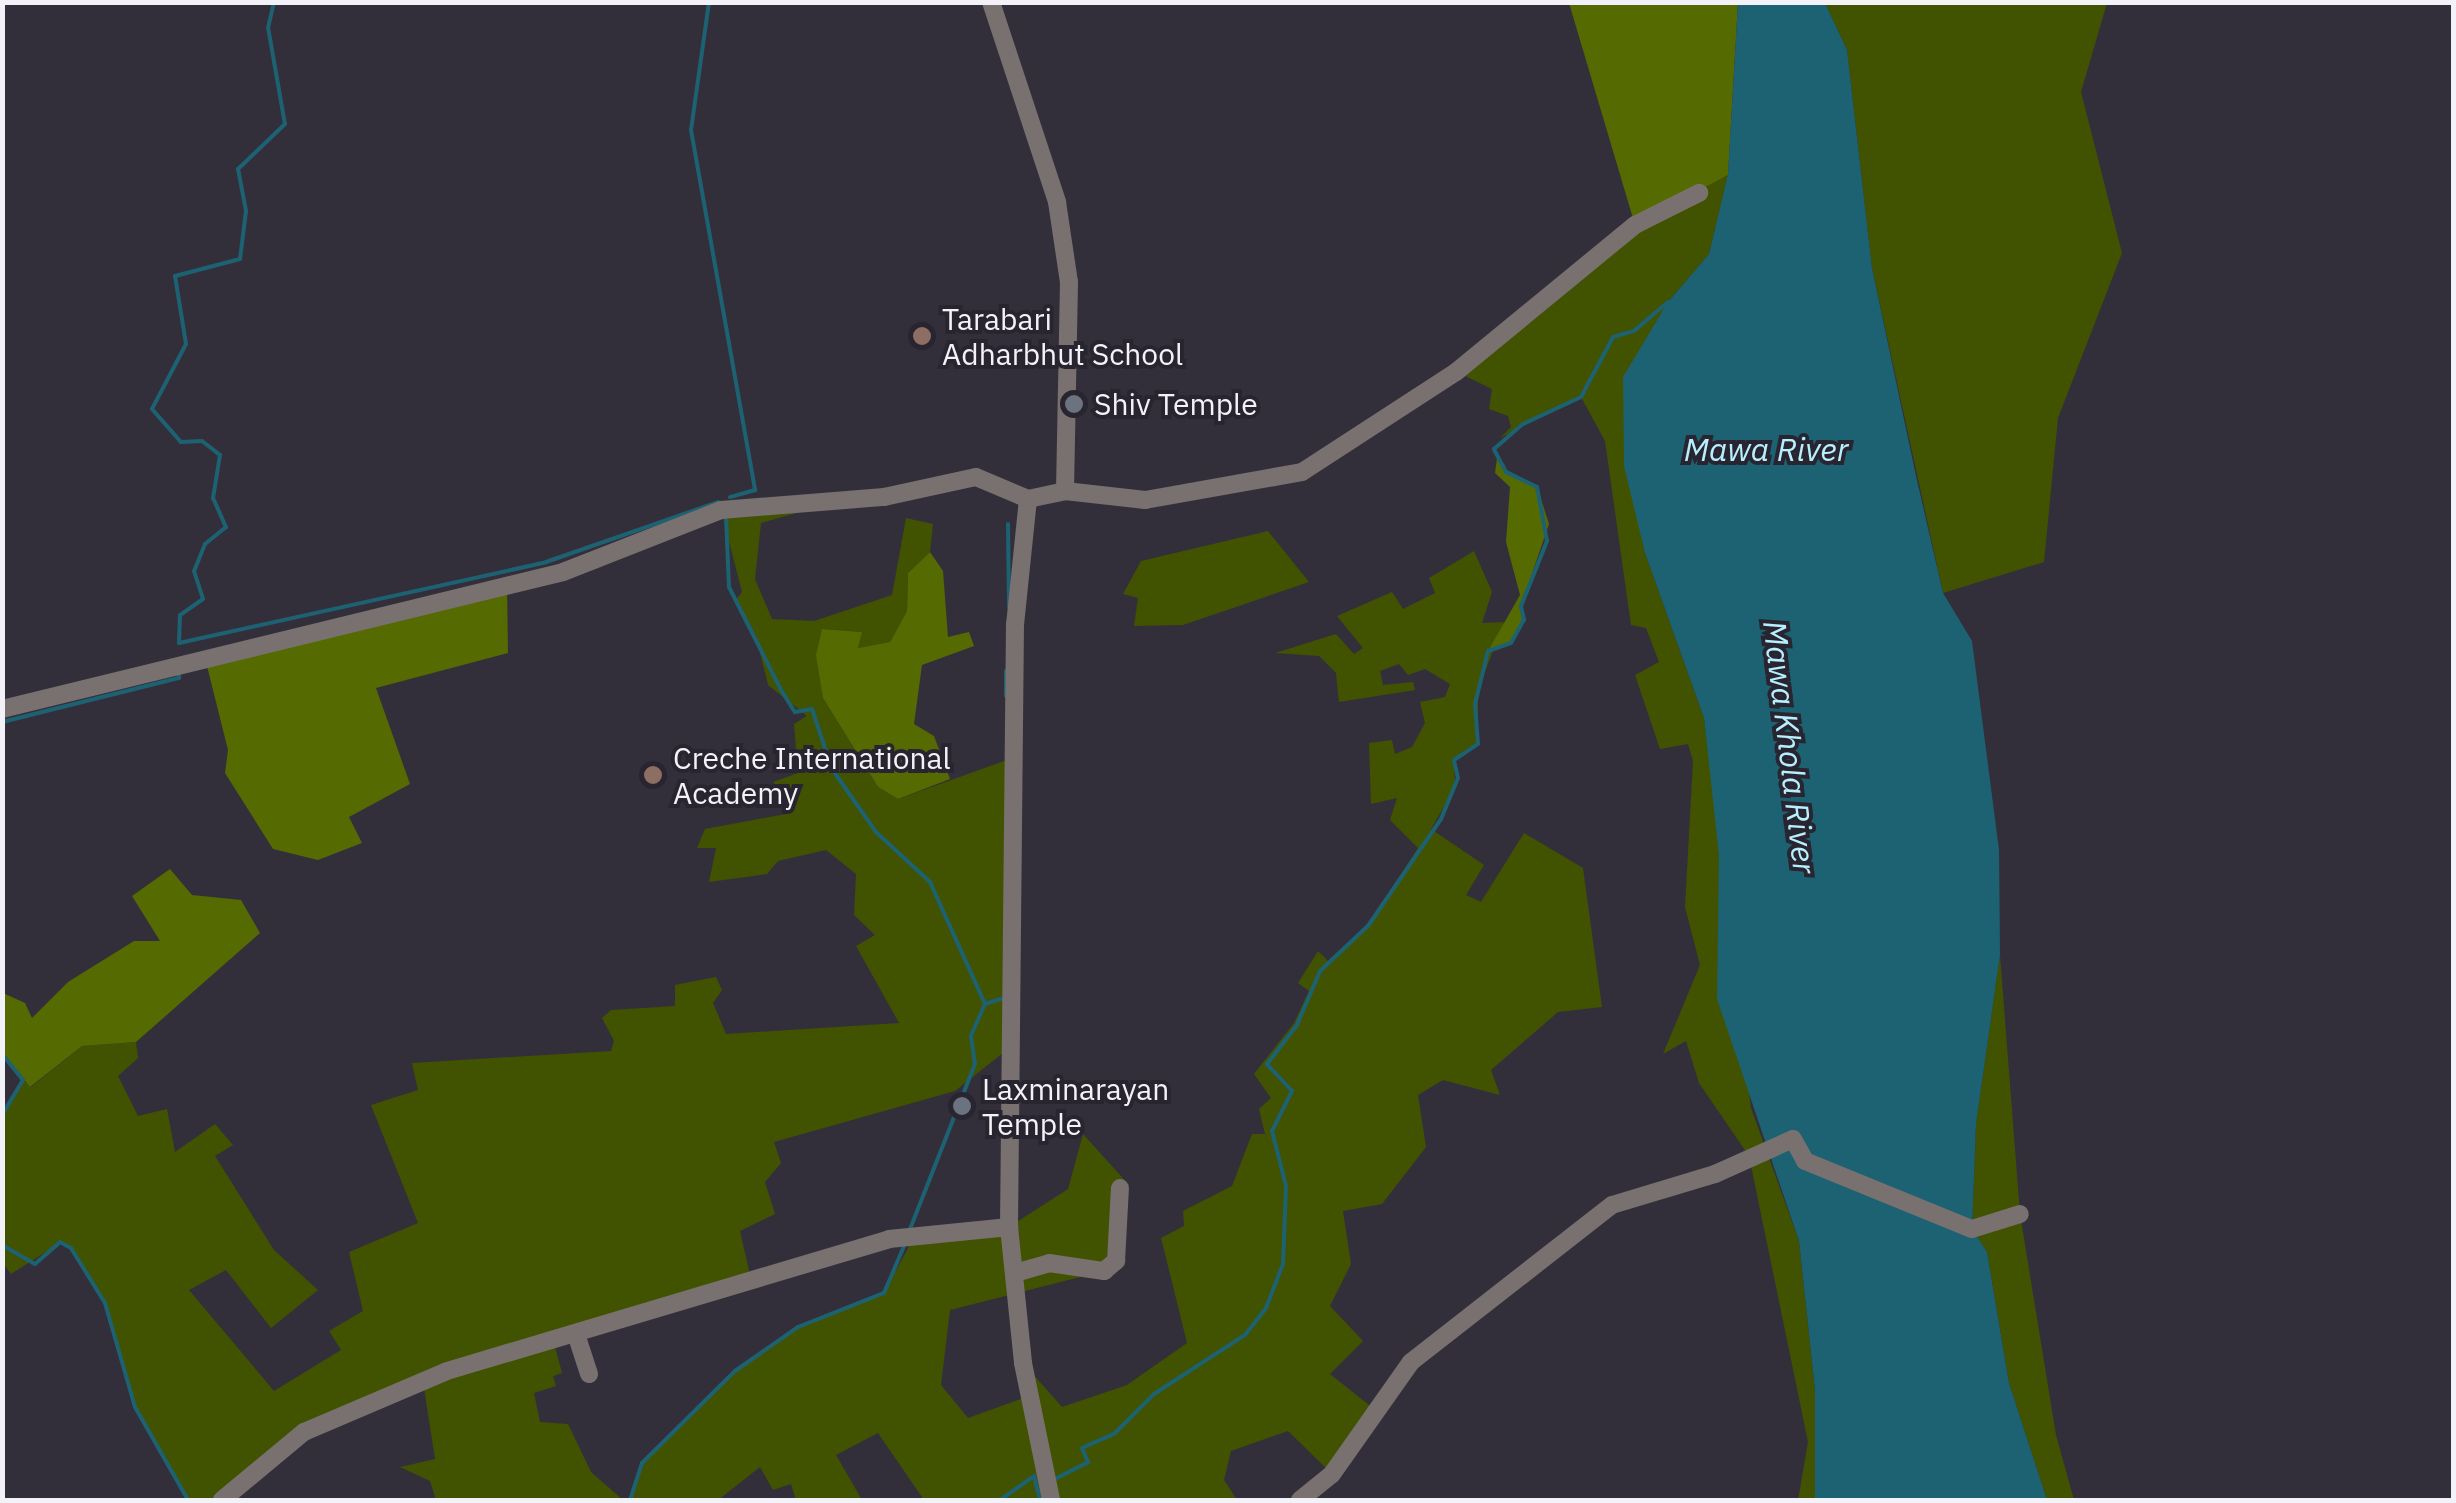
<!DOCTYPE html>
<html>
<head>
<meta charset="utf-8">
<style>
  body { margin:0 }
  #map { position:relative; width:2456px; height:1503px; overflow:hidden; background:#332f3a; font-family:"IBM Plex Sans",sans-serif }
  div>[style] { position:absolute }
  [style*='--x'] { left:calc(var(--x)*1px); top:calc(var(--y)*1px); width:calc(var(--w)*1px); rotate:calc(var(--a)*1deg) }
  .green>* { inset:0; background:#415200 }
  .forest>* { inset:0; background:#556a00 }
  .water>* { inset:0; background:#1d6273 }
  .stream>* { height:4px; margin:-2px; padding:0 2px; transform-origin:2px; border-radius:2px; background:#1d6273 }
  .minor>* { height:18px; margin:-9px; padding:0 9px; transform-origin:9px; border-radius:9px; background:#787170 }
  .dots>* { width:28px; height:28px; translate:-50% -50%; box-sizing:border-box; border:5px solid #292530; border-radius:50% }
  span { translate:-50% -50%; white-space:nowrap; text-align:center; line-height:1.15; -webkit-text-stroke:8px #292530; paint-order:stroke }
  .poi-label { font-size:30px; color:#f4f2f9 }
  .left { translate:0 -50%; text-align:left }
  .water-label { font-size:32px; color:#b8efff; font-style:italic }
  .frame { position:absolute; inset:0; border:5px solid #f4f2f9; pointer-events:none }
</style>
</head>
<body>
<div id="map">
  <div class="green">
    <i style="clip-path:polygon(1825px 3px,2107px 3px,2081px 92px,2122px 253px,2058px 418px,2044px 562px,1943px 593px,1872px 268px,1847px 50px)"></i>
    <i style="clip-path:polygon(1728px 175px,1709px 254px,1668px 302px,1645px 553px,1704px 718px,1751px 1108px,1799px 1241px,1815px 1391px,1815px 1500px,1798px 1500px,1808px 1442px,1749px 1156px,1699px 1083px,1686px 1041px,1663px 1054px,1700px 965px,1685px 907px,1693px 761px,1688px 744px,1660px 749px,1635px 675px,1659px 662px,1646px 628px,1631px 625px,1605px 441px,1581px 397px,1500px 438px,1511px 427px,1508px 416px,1489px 409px,1492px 389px,1457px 372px,1635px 225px)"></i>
    <i style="clip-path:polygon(839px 501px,761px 523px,755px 579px,772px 619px,814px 621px,892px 595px,906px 518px,933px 524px,930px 552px,908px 573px,907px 611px,890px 642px,858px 648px,861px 632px,822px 629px,823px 698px,878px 787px,898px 799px,1007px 760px,1013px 1045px,955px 1091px,774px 1142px,781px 1163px,765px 1182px,775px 1214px,740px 1231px,751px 1279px,554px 1343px,562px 1373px,553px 1376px,556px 1386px,534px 1393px,540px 1422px,568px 1424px,591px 1472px,623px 1500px,436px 1500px,430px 1481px,400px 1467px,435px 1459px,423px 1382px,331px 1417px,222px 1500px,188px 1500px,135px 1407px,105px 1303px,72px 1248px,60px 1243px,11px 1274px,3px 1263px,3px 1115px,23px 1080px,31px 1087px,82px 1046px,136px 1042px,138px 1058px,118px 1076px,138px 1116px,167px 1109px,175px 1152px,215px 1124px,233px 1145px,215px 1156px,274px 1250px,318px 1290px,271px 1328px,226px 1270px,189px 1290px,274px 1391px,341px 1350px,329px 1331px,363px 1311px,349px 1252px,418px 1223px,371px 1105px,418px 1090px,412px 1063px,611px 1051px,614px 1041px,602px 1018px,611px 1010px,675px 1006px,675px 985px,716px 977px,722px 990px,713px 1003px,726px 1034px,899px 1023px,856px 946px,875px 935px,854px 915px,856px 874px,826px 850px,778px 861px,767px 874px,709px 882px,716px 848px,697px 848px,705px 829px,786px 814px,789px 803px,773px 782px,798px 773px,794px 724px,807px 716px,768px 685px,756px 636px,736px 600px,742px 592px,721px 510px)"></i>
    <i style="clip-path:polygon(1268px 531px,1309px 582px,1183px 625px,1134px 626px,1138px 598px,1123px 594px,1141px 561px)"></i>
    <i style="clip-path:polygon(1474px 551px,1492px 592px,1482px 623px,1504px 622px,1478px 690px,1478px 744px,1454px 760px,1455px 788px,1431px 829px,1484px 865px,1466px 895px,1481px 902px,1524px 833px,1583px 868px,1602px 1007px,1558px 1012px,1491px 1070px,1500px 1095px,1443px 1080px,1418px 1095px,1426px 1147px,1382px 1204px,1343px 1211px,1351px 1264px,1330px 1306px,1363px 1341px,1330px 1374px,1374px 1409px,1332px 1474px,1288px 1431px,1231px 1451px,1224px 1480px,1237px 1500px,924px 1500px,878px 1433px,836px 1455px,862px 1500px,796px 1500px,791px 1484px,773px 1490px,760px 1467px,718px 1500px,630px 1500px,642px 1463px,746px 1361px,798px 1327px,884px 1293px,915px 1235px,1009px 1227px,1068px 1189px,1083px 1134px,1129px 1185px,1120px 1188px,1104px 1271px,950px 1310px,941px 1385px,968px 1418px,1029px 1396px,1023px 1363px,1062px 1407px,1127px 1385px,1187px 1343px,1161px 1238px,1184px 1226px,1183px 1211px,1232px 1186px,1252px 1134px,1265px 1134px,1259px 1109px,1271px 1098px,1254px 1074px,1294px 1023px,1309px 991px,1298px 983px,1318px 951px,1329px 962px,1368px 926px,1418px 848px,1390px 820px,1397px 798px,1371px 804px,1369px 743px,1392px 740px,1395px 754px,1412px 747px,1425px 723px,1420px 702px,1445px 697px,1450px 684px,1425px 669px,1408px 675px,1399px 664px,1380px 671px,1383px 685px,1413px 682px,1415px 690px,1339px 702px,1336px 673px,1319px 656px,1275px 653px,1336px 634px,1354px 654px,1363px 648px,1337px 616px,1392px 592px,1403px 609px,1435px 593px,1429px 578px)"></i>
    <i style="clip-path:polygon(2000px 955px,2020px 1214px,2056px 1435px,2074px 1500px,2047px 1500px,2009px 1383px,1987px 1252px,1972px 1229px,1976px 1124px)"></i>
  </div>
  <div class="forest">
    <i style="clip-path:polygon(1569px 3px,1738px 3px,1728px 175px,1635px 225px)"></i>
    <i style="clip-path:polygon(1497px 458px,1506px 472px,1537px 487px,1549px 524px,1521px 606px,1524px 620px,1511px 643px,1488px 651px,1520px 595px,1506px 542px,1510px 487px,1495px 473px)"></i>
    <i style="clip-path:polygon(930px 552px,943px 571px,948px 637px,969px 632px,974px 646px,922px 665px,914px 724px,934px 736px,950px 779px,898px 799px,878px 787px,823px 698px,816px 655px,822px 629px,862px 632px,858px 648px,890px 642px,907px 611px,908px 573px)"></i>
    <i style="clip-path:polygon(507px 585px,508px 653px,376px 688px,410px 784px,349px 817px,362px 843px,318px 860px,273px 849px,225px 773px,228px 750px,205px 658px)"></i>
    <i style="clip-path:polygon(170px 869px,192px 895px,241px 900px,260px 933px,136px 1042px,82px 1046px,30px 1087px,3px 1054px,3px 993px,25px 1003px,32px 1018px,68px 982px,134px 941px,160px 941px,132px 896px)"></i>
  </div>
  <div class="water">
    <i style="clip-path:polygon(1738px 3px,1825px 3px,1847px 50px,1872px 268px,1916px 476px,1943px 593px,1972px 641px,1999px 850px,2000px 955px,1976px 1124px,1972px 1229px,1987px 1252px,2009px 1383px,2047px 1500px,1815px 1500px,1815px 1390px,1799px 1241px,1717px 999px,1719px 855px,1704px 718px,1645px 553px,1624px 466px,1623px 377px,1668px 302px,1709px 254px,1728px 174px)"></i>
  </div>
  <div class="stream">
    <i style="--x:274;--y:2;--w:26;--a:103"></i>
    <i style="--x:268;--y:27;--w:98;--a:80.1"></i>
    <i style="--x:285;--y:124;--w:65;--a:136.2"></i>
    <i style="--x:238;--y:169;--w:43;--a:79.2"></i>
    <i style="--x:246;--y:211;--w:48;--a:97.1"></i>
    <i style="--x:240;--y:259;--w:67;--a:165.3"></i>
    <i style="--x:175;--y:276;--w:69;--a:80.8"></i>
    <i style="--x:186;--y:344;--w:73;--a:117.6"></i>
    <i style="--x:152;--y:409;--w:44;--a:48.7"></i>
    <i style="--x:181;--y:442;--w:21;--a:-3"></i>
    <i style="--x:202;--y:441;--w:23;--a:38"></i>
    <i style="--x:220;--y:455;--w:44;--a:99.2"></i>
    <i style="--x:213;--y:498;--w:32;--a:66"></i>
    <i style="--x:226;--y:527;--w:27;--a:141"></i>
    <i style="--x:205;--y:544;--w:29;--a:112"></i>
    <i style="--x:194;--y:571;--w:29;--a:72"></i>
    <i style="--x:203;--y:599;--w:28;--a:145"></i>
    <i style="--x:180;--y:615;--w:28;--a:92"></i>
    <i style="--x:179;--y:643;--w:376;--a:-12.4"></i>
    <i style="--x:546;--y:562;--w:182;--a:-19.2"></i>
    <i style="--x:709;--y:2;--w:129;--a:98"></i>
    <i style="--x:691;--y:130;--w:366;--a:79.9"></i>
    <i style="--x:755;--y:490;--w:26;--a:164"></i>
    <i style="--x:726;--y:516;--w:71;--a:87.6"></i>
    <i style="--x:729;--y:587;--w:115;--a:63.2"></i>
    <i style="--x:781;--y:690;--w:26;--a:58"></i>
    <i style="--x:795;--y:712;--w:17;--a:-10"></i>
    <i style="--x:812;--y:709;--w:63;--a:71.6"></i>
    <i style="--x:832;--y:769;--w:77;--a:55.1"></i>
    <i style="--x:876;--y:832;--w:74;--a:42.8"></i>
    <i style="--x:930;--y:882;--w:134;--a:65.7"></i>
    <i style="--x:985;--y:1004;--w:35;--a:114"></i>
    <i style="--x:971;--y:1036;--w:28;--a:82"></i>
    <i style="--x:975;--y:1064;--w:177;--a:111.5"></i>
    <i style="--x:1008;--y:524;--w:82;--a:89.3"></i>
    <i style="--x:1006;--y:696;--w:25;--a:-90"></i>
    <i style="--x:2;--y:722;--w:182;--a:-14"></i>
    <i style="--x:179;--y:678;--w:7;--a:-90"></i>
    <i style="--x:985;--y:1004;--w:20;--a:-18"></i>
    <i style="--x:2;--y:1054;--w:33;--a:51"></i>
    <i style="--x:23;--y:1080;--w:41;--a:121"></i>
    <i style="--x:2;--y:1245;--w:38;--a:30"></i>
    <i style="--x:35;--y:1264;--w:33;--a:-41"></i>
    <i style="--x:60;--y:1242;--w:13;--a:29"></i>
    <i style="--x:71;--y:1248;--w:65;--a:58.3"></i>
    <i style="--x:105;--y:1303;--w:108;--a:73.9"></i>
    <i style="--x:135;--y:1407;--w:107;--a:60.3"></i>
    <i style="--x:1057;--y:1478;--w:35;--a:-27"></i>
    <i style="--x:1088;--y:1462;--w:15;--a:-113"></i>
    <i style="--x:1082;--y:1448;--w:36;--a:-24"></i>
    <i style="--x:1115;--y:1433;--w:55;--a:-45"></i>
    <i style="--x:1154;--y:1394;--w:108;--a:-33"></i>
    <i style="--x:1245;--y:1335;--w:34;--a:-52"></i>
    <i style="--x:1266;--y:1308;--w:47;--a:-68.9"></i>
    <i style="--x:1283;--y:1264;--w:78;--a:-87.8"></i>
    <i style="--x:1286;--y:1186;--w:57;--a:-104.3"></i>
    <i style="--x:1272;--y:1131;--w:45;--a:-63.4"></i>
    <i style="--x:1292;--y:1091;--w:37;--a:-133"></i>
    <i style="--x:1267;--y:1064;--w:49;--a:-52.4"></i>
    <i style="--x:1297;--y:1025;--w:59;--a:-66.9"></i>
    <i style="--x:1320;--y:971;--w:66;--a:-43.2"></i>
    <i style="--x:1368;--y:926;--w:130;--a:-55.7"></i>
    <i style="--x:1441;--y:819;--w:44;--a:-67.5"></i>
    <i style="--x:1458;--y:778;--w:18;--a:-103"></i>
    <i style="--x:1454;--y:760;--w:29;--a:-34"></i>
    <i style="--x:1478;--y:744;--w:40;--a:-94.3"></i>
    <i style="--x:1475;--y:704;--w:55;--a:-76.2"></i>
    <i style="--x:1488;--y:651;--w:24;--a:-19"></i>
    <i style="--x:1511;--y:643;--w:26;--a:-61"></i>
    <i style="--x:1524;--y:620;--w:14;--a:-102"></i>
    <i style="--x:1521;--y:606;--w:70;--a:-68.2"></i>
    <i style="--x:1547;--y:541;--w:55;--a:-100.5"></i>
    <i style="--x:1537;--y:487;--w:34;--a:-154"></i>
    <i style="--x:1506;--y:472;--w:26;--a:-118"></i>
    <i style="--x:1494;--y:449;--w:38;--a:-41"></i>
    <i style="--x:1523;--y:424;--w:64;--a:-25"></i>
    <i style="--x:1581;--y:397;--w:68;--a:-61.9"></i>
    <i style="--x:1613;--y:337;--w:22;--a:-16"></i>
    <i style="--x:1634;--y:331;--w:45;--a:-40.5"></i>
    <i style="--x:630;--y:1500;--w:39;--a:-72"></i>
    <i style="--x:642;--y:1463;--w:131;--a:-44.7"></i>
    <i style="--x:735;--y:1371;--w:77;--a:-34.9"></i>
    <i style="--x:798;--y:1327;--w:92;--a:-21.6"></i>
    <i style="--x:884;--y:1293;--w:51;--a:-66.9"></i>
    <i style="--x:1000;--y:1500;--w:42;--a:-35.2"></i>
    <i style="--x:1034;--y:1476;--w:25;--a:76"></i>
  </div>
  <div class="minor">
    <i style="--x:991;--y:2;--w:211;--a:71.7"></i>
    <i style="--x:1057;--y:202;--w:81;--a:81.5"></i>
    <i style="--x:1069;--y:282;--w:209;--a:91.1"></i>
    <i style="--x:1028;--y:499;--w:126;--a:95.9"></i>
    <i style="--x:1015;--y:624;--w:603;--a:90.57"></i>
    <i style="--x:1009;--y:1227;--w:137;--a:84.1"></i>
    <i style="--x:1023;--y:1363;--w:140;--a:78.4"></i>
    <i style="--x:2;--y:709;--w:577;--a:-13.72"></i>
    <i style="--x:563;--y:572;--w:170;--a:-21.4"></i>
    <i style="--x:721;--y:510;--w:164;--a:-4.6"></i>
    <i style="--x:884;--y:497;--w:94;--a:-12.3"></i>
    <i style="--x:976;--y:477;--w:56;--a:22.9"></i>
    <i style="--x:1028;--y:499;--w:38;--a:-12"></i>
    <i style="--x:1065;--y:491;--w:81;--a:6.4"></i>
    <i style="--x:1145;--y:500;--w:159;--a:-10.1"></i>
    <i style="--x:1302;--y:472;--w:184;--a:-33"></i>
    <i style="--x:1456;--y:372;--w:232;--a:-39.4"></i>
    <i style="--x:1635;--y:225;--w:72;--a:-26.6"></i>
    <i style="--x:1015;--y:1273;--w:35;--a:-16"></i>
    <i style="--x:1049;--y:1263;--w:56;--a:8.3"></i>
    <i style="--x:1104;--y:1271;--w:16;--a:-40"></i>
    <i style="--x:1116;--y:1261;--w:73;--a:-86.9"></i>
    <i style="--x:577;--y:1337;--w:39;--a:72"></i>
    <i style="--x:222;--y:1500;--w:107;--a:-39.7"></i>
    <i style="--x:304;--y:1432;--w:155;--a:-23.1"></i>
    <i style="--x:447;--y:1371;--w:461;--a:-16.6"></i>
    <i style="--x:889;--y:1239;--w:121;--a:-5.7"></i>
    <i style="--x:1300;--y:1500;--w:41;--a:-39.1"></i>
    <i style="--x:1332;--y:1474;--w:137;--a:-54.8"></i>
    <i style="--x:1411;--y:1362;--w:255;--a:-38"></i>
    <i style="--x:1612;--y:1205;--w:108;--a:-16.8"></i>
    <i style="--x:1715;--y:1174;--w:85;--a:-24.2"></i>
    <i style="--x:1793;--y:1139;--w:25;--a:61"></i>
    <i style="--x:1805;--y:1161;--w:180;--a:22.2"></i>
    <i style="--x:1972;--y:1229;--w:50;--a:-17.4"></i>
  </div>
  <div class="dots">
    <i style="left:922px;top:336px;background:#8d6e63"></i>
    <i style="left:1074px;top:404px;background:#6b7280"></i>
    <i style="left:653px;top:775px;background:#8d6e63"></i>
    <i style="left:962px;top:1106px;background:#6b7280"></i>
  </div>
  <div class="poi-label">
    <span class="left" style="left:942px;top:336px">Tarabari<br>Adharbhut School</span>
    <span class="left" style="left:1094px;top:404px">Shiv Temple</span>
    <span class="left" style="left:673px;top:775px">Creche International<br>Academy</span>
    <span class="left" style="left:982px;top:1106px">Laxminarayan<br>Temple</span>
  </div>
  <div class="water-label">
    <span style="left:1766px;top:449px">Mawa River</span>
    <span style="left:1790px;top:747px;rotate:83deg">Mawa Khola River</span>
  </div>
  <div class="frame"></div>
</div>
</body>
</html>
